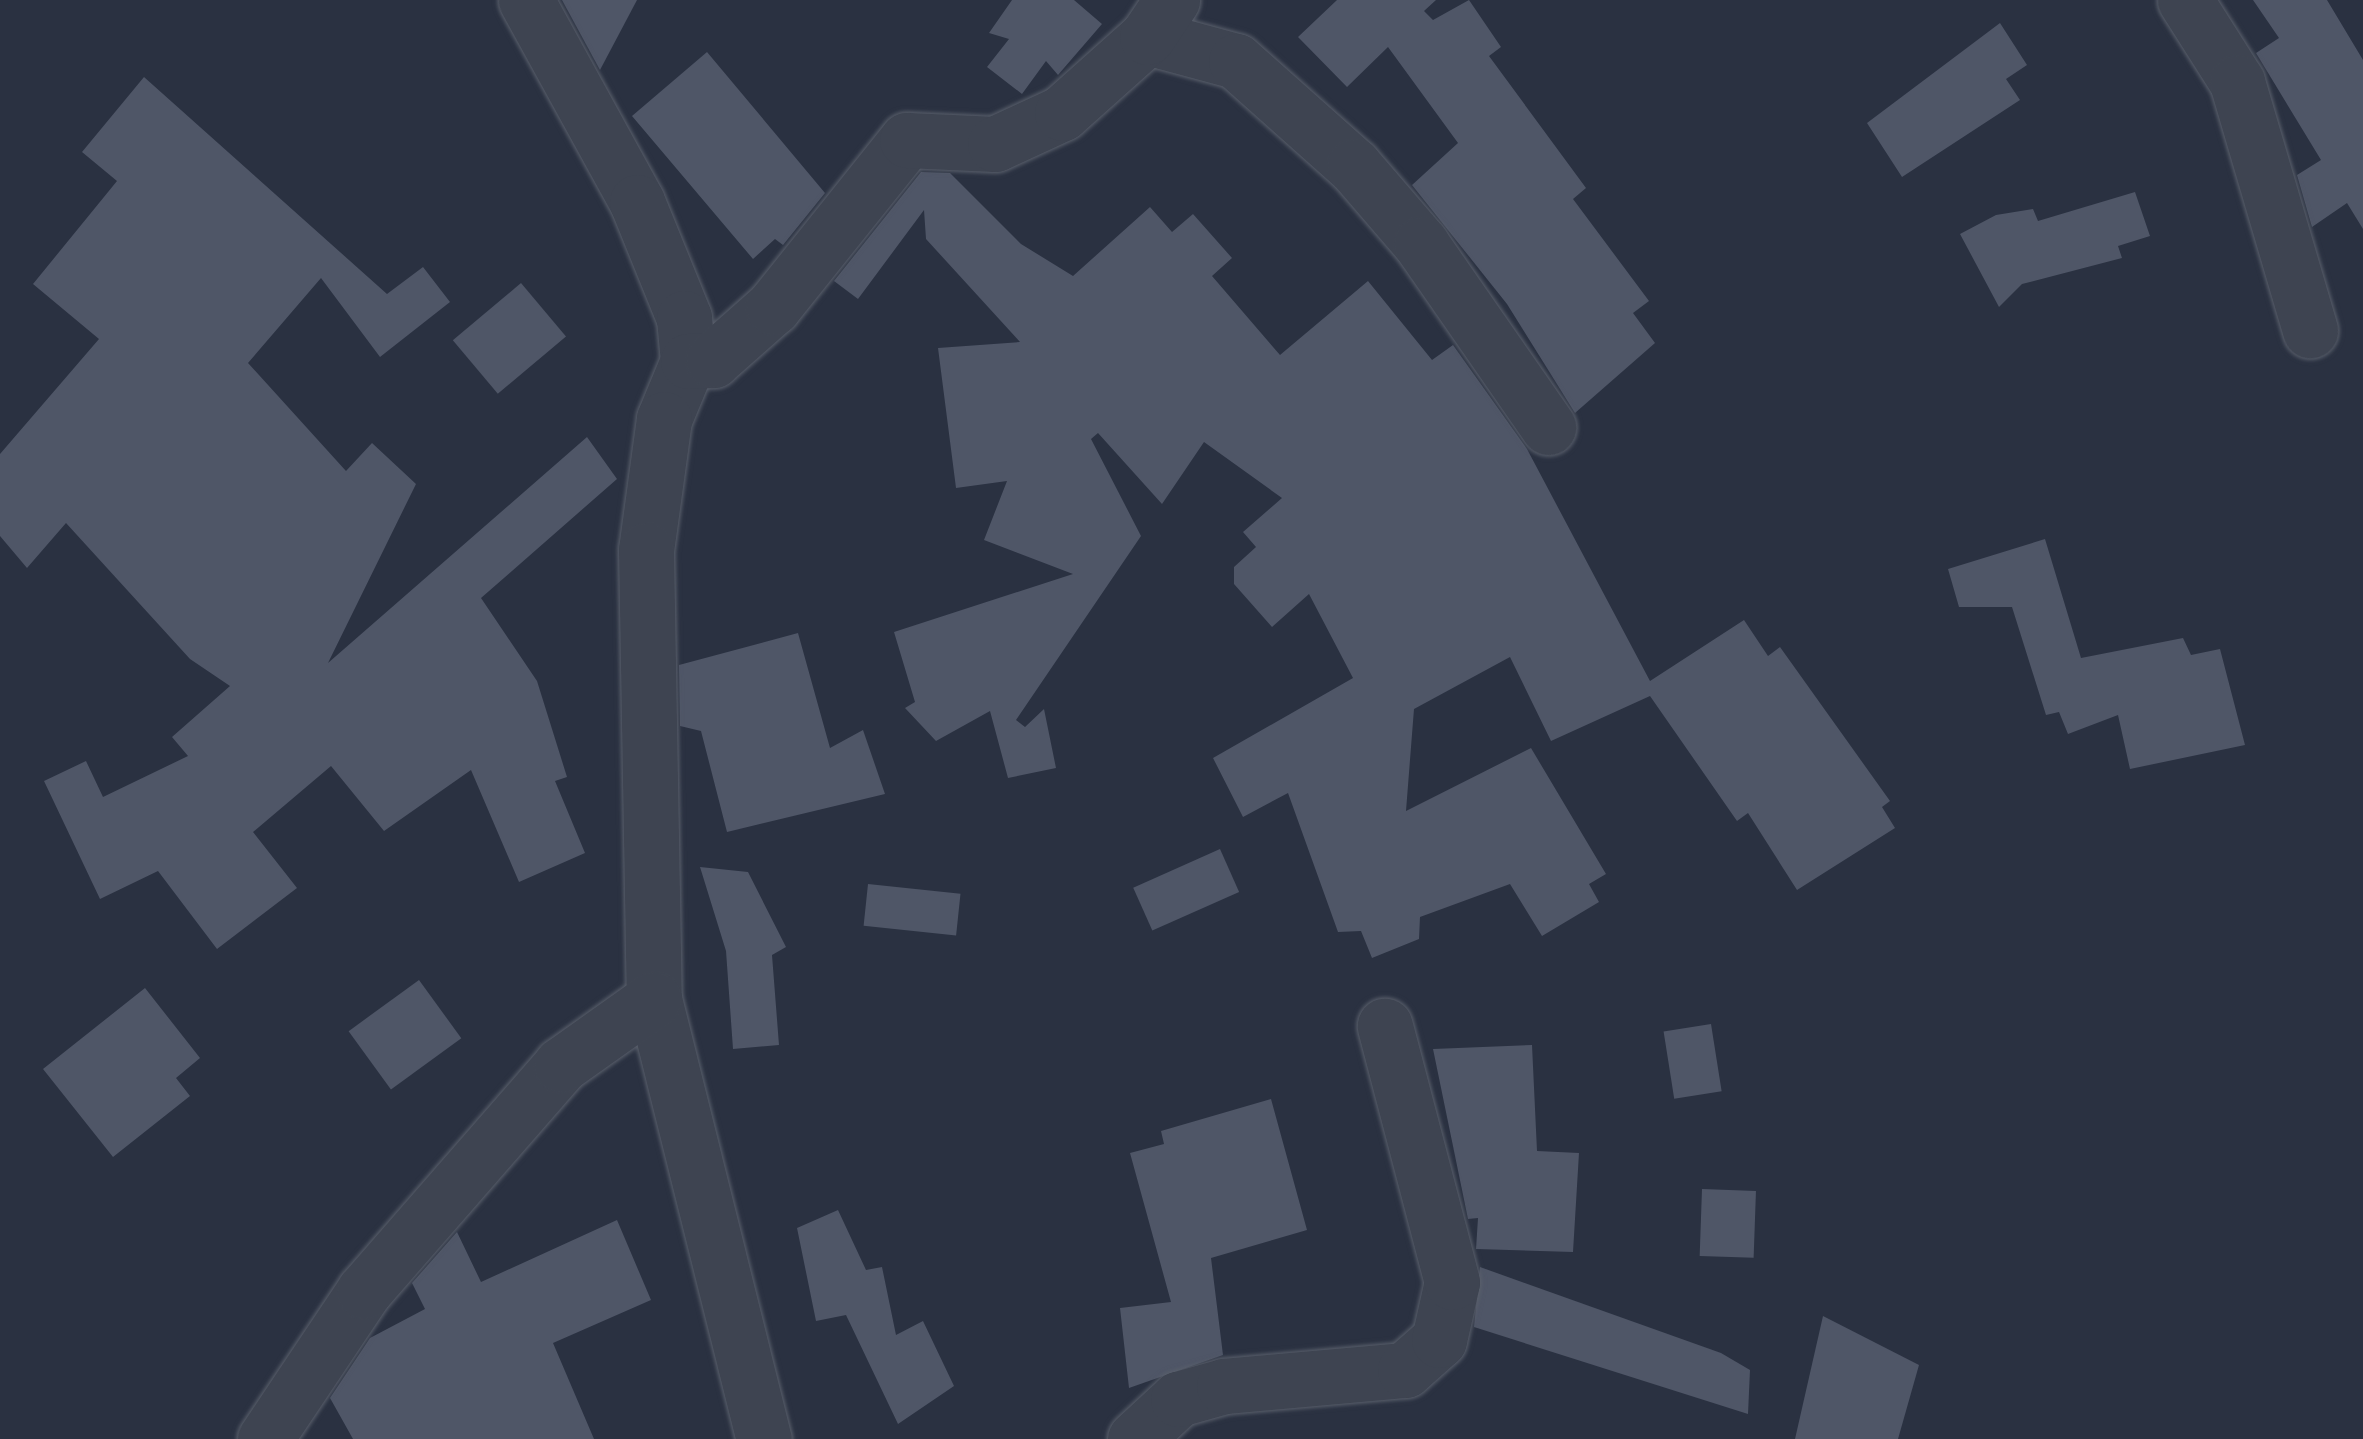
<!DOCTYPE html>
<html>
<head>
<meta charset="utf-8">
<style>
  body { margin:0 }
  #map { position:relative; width:2363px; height:1439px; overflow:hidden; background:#2a3141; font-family:"DM Sans",sans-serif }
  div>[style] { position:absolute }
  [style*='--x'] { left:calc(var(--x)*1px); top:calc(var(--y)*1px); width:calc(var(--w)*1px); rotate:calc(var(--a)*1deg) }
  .building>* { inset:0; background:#4f5667; transform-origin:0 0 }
  .roads { filter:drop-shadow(0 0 2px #595f6b) drop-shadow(0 0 2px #595f6b) }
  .minor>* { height:55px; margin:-27.5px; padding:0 27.5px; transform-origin:27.5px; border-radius:27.5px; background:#3e4451 }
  span { translate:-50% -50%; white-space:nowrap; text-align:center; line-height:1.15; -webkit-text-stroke:10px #232936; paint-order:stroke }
</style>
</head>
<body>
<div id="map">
  <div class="building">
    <i style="clip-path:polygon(562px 0,637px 0,600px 70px)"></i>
    <i style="clip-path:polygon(1012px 0,1074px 0,1102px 24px,1058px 75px,1046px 61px,1022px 94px,987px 67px,1009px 39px,989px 33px)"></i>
    <i style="clip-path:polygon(1337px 0,1436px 0,1424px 11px,1433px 20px,1469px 0,1501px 47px,1489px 56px,1586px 188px,1573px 199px,1649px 301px,1633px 313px,1655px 343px,1575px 413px,1507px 304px,1412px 185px,1458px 143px,1388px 47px,1347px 87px,1298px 37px)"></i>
    <i style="clip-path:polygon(2253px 0,2327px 0,2363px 60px,2363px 229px,2347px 203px,2312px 227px,2297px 175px,2321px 160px,2256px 53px,2279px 38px)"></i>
    <i style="clip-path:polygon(2000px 23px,2027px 65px,2006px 79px,2020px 100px,1902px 177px,1867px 123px)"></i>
    <i style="clip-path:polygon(707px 52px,825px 193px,783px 245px,775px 239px,753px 259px,632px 116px)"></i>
    <i style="clip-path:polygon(144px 77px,387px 294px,423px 267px,450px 302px,380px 357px,321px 278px,248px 363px,346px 471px,372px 443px,416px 484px,328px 663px,587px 437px,617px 479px,481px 598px,537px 681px,567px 777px,555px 781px,585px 853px,519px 882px,471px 770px,384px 831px,331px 766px,253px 832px,297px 888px,217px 949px,158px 871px,100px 899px,44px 781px,86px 761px,103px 797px,188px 756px,172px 737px,230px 686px,190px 659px,66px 523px,27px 568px,0 536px,0 454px,99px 339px,33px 284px,117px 181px,82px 152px)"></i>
    <i style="clip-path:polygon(921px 172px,950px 173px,1021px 244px,1073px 276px,1150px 207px,1172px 232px,1193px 214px,1232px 258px,1212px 276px,1280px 355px,1368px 281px,1432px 360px,1453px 345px,1527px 449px,1650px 681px,1744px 620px,1768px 656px,1780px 647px,1890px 801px,1882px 807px,1895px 828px,1797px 890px,1748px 813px,1737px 821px,1650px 696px,1551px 741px,1510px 657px,1414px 709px,1406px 811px,1531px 748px,1606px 874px,1589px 884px,1599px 902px,1542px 936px,1510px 884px,1420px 917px,1419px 939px,1372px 958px,1361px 931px,1338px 932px,1288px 793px,1243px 817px,1213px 758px,1353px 678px,1309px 594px,1272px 627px,1234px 584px,1234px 567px,1256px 547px,1243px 532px,1282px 498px,1204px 442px,1162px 504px,1098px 433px,1091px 439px,1141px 536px,1016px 720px,1025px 727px,1044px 709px,1056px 768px,1008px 778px,990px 711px,936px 741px,905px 708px,915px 702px,894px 632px,1073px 574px,984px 540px,1007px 481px,956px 488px,938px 348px,1020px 342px,926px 239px,924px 210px,858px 299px,834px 281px)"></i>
    <i style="clip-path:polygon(2135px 192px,2150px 236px,2118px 246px,2122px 258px,2022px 284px,1999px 307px,1960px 234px,1996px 215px,2033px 209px,2038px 221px)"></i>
    <i style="left:521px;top:283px;width:70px;height:89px;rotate:50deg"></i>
    <i style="clip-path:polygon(2045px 539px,2081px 658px,2183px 638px,2191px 655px,2220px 649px,2245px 745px,2130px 769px,2118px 715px,2068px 734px,2059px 712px,2046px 715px,2012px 607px,1959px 607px,1948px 569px)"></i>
    <i style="clip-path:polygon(798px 633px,830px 748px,863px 730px,885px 794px,727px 832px,701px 731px,680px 726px,679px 665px)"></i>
    <i style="left:1220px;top:849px;width:47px;height:95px;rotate:66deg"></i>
    <i style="clip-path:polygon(700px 867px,748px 872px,786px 947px,772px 955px,779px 1045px,733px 1049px,726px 951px)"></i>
    <i style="left:868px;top:884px;width:93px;height:42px;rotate:6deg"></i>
    <i style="left:419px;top:980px;width:72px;height:87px;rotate:54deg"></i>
    <i style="clip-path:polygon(145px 988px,200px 1058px,176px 1078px,190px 1096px,113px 1157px,43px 1069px)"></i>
    <i style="left:1711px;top:1024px;width:68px;height:48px;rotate:81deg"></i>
    <i style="clip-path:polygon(1532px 1045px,1537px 1151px,1579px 1153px,1573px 1252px,1476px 1249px,1478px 1218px,1468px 1219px,1433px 1049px)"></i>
    <i style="clip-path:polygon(1271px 1099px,1307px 1230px,1211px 1258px,1223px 1355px,1129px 1388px,1120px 1308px,1171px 1302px,1130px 1153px,1164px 1144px,1161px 1131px)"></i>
    <i style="left:1702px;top:1189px;width:54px;height:67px;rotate:2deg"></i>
    <i style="clip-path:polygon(838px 1210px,866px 1270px,882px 1267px,896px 1335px,923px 1321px,954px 1386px,898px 1424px,846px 1315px,816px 1321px,797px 1228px)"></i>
    <i style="clip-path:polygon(617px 1220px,651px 1300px,553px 1343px,594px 1439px,353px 1439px,330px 1398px,370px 1338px,425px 1309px,412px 1283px,457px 1232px,481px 1282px)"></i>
    <i style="clip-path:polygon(1480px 1267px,1721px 1353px,1750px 1370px,1748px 1414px,1474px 1327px)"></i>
    <i style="clip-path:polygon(1823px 1316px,1919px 1365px,1898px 1439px,1795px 1439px)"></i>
  </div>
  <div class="roads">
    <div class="minor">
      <i style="--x:526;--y:0;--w:230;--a:61.2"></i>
      <i style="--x:637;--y:202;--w:125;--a:67.9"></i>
      <i style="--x:684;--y:318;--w:43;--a:84.7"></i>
      <i style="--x:688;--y:361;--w:63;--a:112.5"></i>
      <i style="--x:664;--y:419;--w:132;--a:97.8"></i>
      <i style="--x:646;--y:550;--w:449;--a:89"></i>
      <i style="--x:654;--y:999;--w:454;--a:76"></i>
      <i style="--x:2185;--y:0;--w:97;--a:57.6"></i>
      <i style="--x:2237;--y:82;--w:259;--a:73.6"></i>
      <i style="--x:1147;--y:37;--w:92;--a:15.1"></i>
      <i style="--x:1236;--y:61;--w:158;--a:41.7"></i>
      <i style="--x:1354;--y:166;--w:103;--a:49.3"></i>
      <i style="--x:1421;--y:244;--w:223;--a:55.2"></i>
      <i style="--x:688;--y:361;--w:25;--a:-2"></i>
      <i style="--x:713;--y:360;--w:80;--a:-41.5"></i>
      <i style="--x:773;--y:307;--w:214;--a:-51.3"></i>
      <i style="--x:907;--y:140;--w:88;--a:2.6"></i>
      <i style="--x:995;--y:144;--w:74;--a:-24.8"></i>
      <i style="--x:1062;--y:113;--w:114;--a:-41.8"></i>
      <i style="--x:1147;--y:37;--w:45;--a:-56"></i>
      <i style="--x:265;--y:1439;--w:178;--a:-56.2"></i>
      <i style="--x:364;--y:1291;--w:300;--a:-48.9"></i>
      <i style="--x:561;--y:1065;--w:114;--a:-35.4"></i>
      <i style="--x:1135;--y:1439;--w:59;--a:-42.9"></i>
      <i style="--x:1178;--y:1399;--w:48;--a:-15.8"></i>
      <i style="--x:1224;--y:1386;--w:182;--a:-5.1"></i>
      <i style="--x:1405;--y:1370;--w:45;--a:-41.4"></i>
      <i style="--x:1439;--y:1340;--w:59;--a:-77.4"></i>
      <i style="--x:1452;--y:1282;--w:265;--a:-104.7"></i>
    </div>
  </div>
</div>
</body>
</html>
